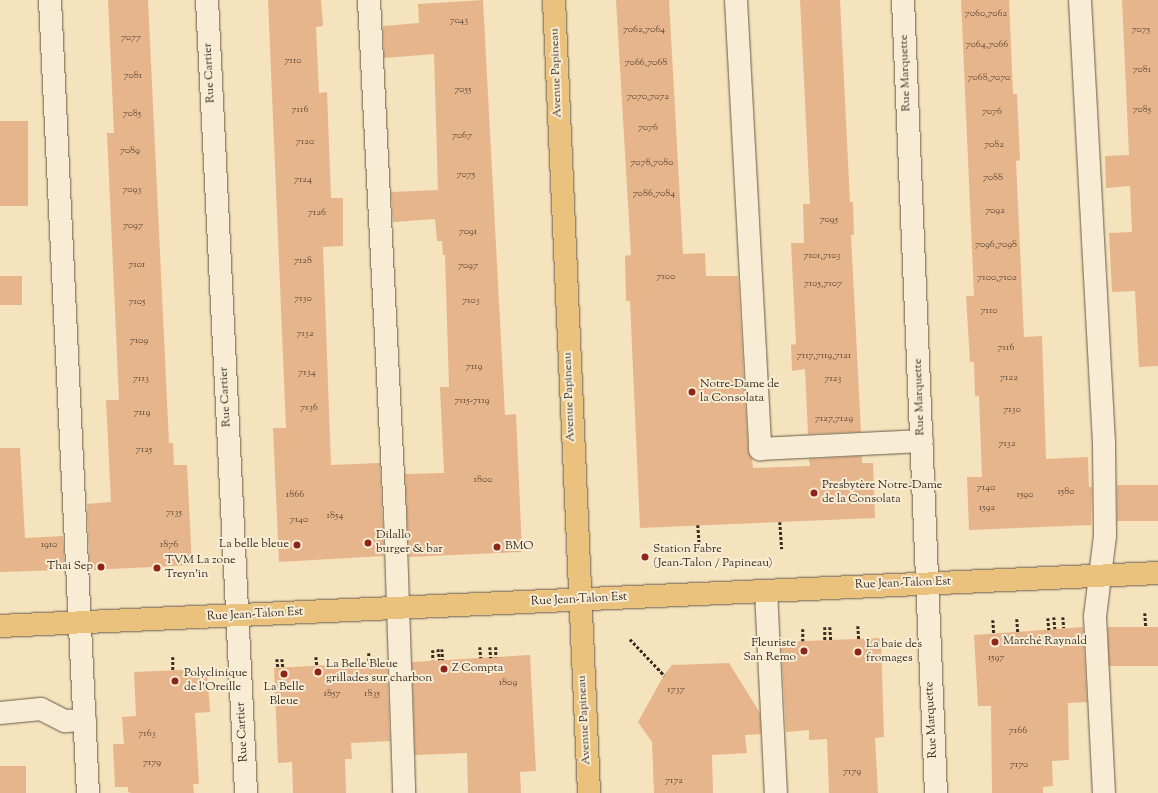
<!DOCTYPE html>
<html>
<head>
<meta charset="utf-8">
<style>
  body { margin:0 }
  #map { position:relative; width:1158px; height:793px; overflow:hidden; background:#f5e3bd; font-family:"Sorts Mill Goudy",serif }
  div>[style] { position:absolute }
  [style*='--x'] { left:calc(var(--x)*1px); top:calc(var(--y)*1px); width:calc(var(--w)*1px); rotate:calc(var(--a)*1deg) }
  .building>* { inset:0; background:#e7b58b; transform-origin:0 0 }
  .path>* { height:2.5px; margin-top:-1.25px; transform-origin:0; background:repeating-linear-gradient(90deg,#372c21 0 3px,transparent 0 5px) }
  .roads { filter:drop-shadow(0 0 1px #665a48) drop-shadow(0 0 1px #665a48) }
  .minor>* { height:22px; margin:-11px; padding:0 11px; transform-origin:11px; border-radius:11px; background:#f8edd4 }
  .major>* { height:22px; margin:-11px; padding:0 11px; transform-origin:11px; border-radius:11px; background:#eac27e }
  .dots>* { width:11px; height:11px; translate:-50% -50%; box-sizing:border-box; border:2px solid #f8edd4; border-radius:50% }
  span { translate:-50% -50%; white-space:nowrap; text-align:center; line-height:1.15; -webkit-text-stroke:4px #f8edd4; paint-order:stroke }
  .number-label { font-size:10px; color:#634e3c }
  .number-label span { -webkit-text-stroke-width:0 }
  .street-label { font-size:12px; color:#372c21 }
  .poi-label { font-size:12px; color:#372c21 }
  .left { translate:0 -50%; text-align:left }
  .right { translate:-100% -50%; text-align:right }
</style>
</head>
<body>
<div id="map">
  <div class="building">
    <i style="clip-path:polygon(108px 0,148px 0,169px 443px,173px 443px,174px 465px,187px 465px,192px 565px,90px 570px,87px 504px,111px 502px,106px 400px,119px 400px,107px 133px,114px 133px)"></i>
    <i style="clip-path:polygon(268px 0,321px 0,323px 26px,316px 27px,319px 93px,327px 92px,331px 198px,343px 198px,343px 246px,323px 247px,331px 465px,380px 463px,384px 556px,279px 562px,273px 428px,286px 428px)"></i>
    <i style="clip-path:polygon(483px 0,505px 415px,516px 414px,522px 552px,409px 557px,405px 474px,444px 473px,440px 387px,449px 387px,445px 255px,443px 255px,442px 241px,437px 241px,435px 219px,393px 222px,391px 192px,438px 190px,434px 54px,384px 58px,383px 26px,419px 23px,418px 4px)"></i>
    <i style="clip-path:polygon(616px 0,669px 0,683px 254px,705px 253px,706px 276px,738px 276px,748px 450px,752px 458px,753px 468px,810px 466px,809px 459px,862px 456px,862px 463px,873px 463px,875px 518px,640px 528px,630px 301px,626px 301px,625px 256px,631px 255px)"></i>
    <i style="clip-path:polygon(800px 0,840px 0,850px 202px,853px 202px,854px 235px,851px 235px,861px 432px,808px 434px,805px 369px,792px 371px,791px 345px,796px 344px,791px 243px,804px 243px,803px 204px,810px 204px)"></i>
    <i style="clip-path:polygon(961px 0,1009px 0,1013px 94px,1017px 94px,1020px 160px,1016px 161px,1024px 337px,1042px 336px,1046px 459px,1088px 457px,1089px 487px,1092px 487px,1091px 525px,969px 530px,967px 477px,982px 477px,979px 396px,975px 396px,974px 362px,970px 362px,966px 296px,974px 296px)"></i>
    <i style="clip-path:polygon(1122px 0,1158px 0,1158px 366px,1139px 367px,1135px 291px,1112px 292px,1109px 233px,1132px 232px,1130px 186px,1106px 188px,1105px 156px,1129px 155px)"></i>
    <i style="left:28px;top:121px;width:85px;height:28px;rotate:90deg"></i>
    <i style="left:0;top:276px;width:22px;height:29px"></i>
    <i style="clip-path:polygon(0 448px,20px 448px,25px 538px,63px 536px,65px 570px,0 572px)"></i>
    <i style="left:1158px;top:485px;width:36px;height:41px;rotate:90deg"></i>
    <i style="clip-path:polygon(1083px 627px,1087px 702px,1068px 703px,1069px 760px,1052px 761px,1053px 786px,1043px 787px,1043px 793px,992px 793px,991px 706px,978px 706px,974px 635px)"></i>
    <i style="left:1158px;top:627px;width:39px;height:50px;rotate:90deg"></i>
    <i style="clip-path:polygon(881px 638px,884px 737px,875px 738px,878px 793px,829px 793px,827px 739px,809px 740px,809px 730px,786px 732px,781px 642px)"></i>
    <i style="clip-path:polygon(530px 655px,536px 771px,520px 772px,521px 793px,468px 793px,467px 753px,415px 755px,412px 662px)"></i>
    <i style="clip-path:polygon(387px 662px,390px 741px,351px 743px,352px 759px,345px 759px,346px 793px,293px 793px,292px 762px,278px 763px,274px 668px)"></i>
    <i style="clip-path:polygon(729px 663px,760px 713px,761px 734px,745px 735px,747px 753px,712px 755px,713px 793px,654px 793px,652px 742px,638px 722px,664px 675px,672px 665px)"></i>
    <i style="clip-path:polygon(207px 669px,210px 712px,195px 713px,199px 784px,193px 784px,194px 793px,131px 793px,128px 792px,128px 787px,115px 787px,113px 744px,124px 744px,122px 717px,136px 716px,134px 672px)"></i>
    <i style="left:0;top:766px;width:26px;height:27px"></i>
  </div>
  <div class="path">
    <i style="--x:780;--y:522;--w:27;--a:86"></i>
    <i style="--x:698;--y:525;--w:29;--a:86"></i>
    <i style="--x:1145;--y:613;--w:14;--a:86"></i>
    <i style="--x:1054;--y:617;--w:12;--a:85"></i>
    <i style="--x:1063;--y:617;--w:11;--a:85"></i>
    <i style="--x:1048;--y:618;--w:12;--a:85"></i>
    <i style="--x:1017;--y:619;--w:14;--a:86"></i>
    <i style="--x:993;--y:620;--w:14;--a:86"></i>
    <i style="--x:858;--y:626;--w:13;--a:86"></i>
    <i style="--x:825;--y:627;--w:13;--a:90"></i>
    <i style="--x:830;--y:627;--w:13;--a:86"></i>
    <i style="--x:803;--y:629;--w:12;--a:90"></i>
    <i style="--x:630;--y:639;--w:50;--a:46.6"></i>
    <i style="--x:480;--y:647;--w:11;--a:85"></i>
    <i style="--x:490;--y:647;--w:11;--a:85"></i>
    <i style="--x:496;--y:647;--w:10;--a:90"></i>
    <i style="--x:438;--y:649;--w:11;--a:80"></i>
    <i style="--x:442;--y:649;--w:11;--a:85"></i>
    <i style="--x:433;--y:650;--w:10;--a:90"></i>
    <i style="--x:369;--y:653;--w:10;--a:90"></i>
    <i style="--x:173;--y:657;--w:13;--a:90"></i>
    <i style="--x:316;--y:657;--w:8;--a:83"></i>
    <i style="--x:277;--y:659;--w:8;--a:83"></i>
    <i style="--x:282;--y:659;--w:8;--a:83"></i>
  </div>
  <div class="roads">
    <div class="minor">
      <i style="--x:50;--y:0;--w:794;--a:87.26"></i>
      <i style="--x:207;--y:0;--w:794;--a:87.18"></i>
      <i style="--x:369;--y:0;--w:516;--a:87.11"></i>
      <i style="--x:395;--y:515;--w:278;--a:88.1"></i>
      <i style="--x:736;--y:0;--w:450;--a:86.9"></i>
      <i style="--x:760;--y:449;--w:162;--a:-2.8"></i>
      <i style="--x:903;--y:0;--w:794;--a:87.62"></i>
      <i style="--x:1080;--y:0;--w:443;--a:86.9"></i>
      <i style="--x:1104;--y:442;--w:94;--a:89.4"></i>
      <i style="--x:1105;--y:536;--w:81;--a:97.1"></i>
      <i style="--x:1095;--y:616;--w:177;--a:87.1"></i>
      <i style="--x:766;--y:591;--w:202;--a:87.2"></i>
      <i style="--x:0;--y:713;--w:41;--a:-5.6"></i>
      <i style="--x:41;--y:709;--w:27;--a:27"></i>
      <i style="--x:65;--y:721;--w:20;--a:-3"></i>
    </div>
    <div class="major">
      <i style="--x:554;--y:0;--w:794;--a:87.47"></i>
      <i style="--x:0;--y:626;--w:1159;--a:-2.62"></i>
    </div>
  </div>
  <div class="dots">
    <i style="left:692px;top:392px;background:#8f2418"></i>
    <i style="left:814px;top:493px;background:#8f2418"></i>
    <i style="left:368px;top:543px;background:#8f2418"></i>
    <i style="left:297px;top:545px;background:#8f2418"></i>
    <i style="left:497px;top:547px;background:#8f2418"></i>
    <i style="left:645px;top:557px;background:#8f2418"></i>
    <i style="left:101px;top:567px;background:#8f2418"></i>
    <i style="left:157px;top:568px;background:#8f2418"></i>
    <i style="left:995px;top:642px;background:#8f2418"></i>
    <i style="left:804px;top:651px;background:#8f2418"></i>
    <i style="left:858px;top:652px;background:#8f2418"></i>
    <i style="left:444px;top:669px;background:#8f2418"></i>
    <i style="left:318px;top:672px;background:#8f2418"></i>
    <i style="left:284px;top:674px;background:#8f2418"></i>
    <i style="left:175px;top:681px;background:#8f2418"></i>
  </div>
  <div class="number-label">
    <span style="left:986px;top:14px">7060,7062</span>
    <span style="left:459px;top:21px">7043</span>
    <span style="left:644px;top:30px">7062,7064</span>
    <span style="left:1141px;top:30px">7075</span>
    <span style="left:131px;top:38px">7077</span>
    <span style="left:987px;top:45px">7064,7066</span>
    <span style="left:293px;top:61px">7110</span>
    <span style="left:646px;top:63px">7066,7068</span>
    <span style="left:1142px;top:70px">7081</span>
    <span style="left:133px;top:76px">7081</span>
    <span style="left:989px;top:78px">7068,7070</span>
    <span style="left:463px;top:90px">7055</span>
    <span style="left:648px;top:97px">7070,7072</span>
    <span style="left:300px;top:110px">7116</span>
    <span style="left:1142px;top:110px">7085</span>
    <span style="left:992px;top:112px">7076</span>
    <span style="left:132px;top:114px">7085</span>
    <span style="left:648px;top:128px">7076</span>
    <span style="left:462px;top:136px">7067</span>
    <span style="left:305px;top:142px">7120</span>
    <span style="left:994px;top:145px">7082</span>
    <span style="left:130px;top:151px">7089</span>
    <span style="left:652px;top:163px">7078,7080</span>
    <span style="left:466px;top:175px">7075</span>
    <span style="left:993px;top:178px">7088</span>
    <span style="left:303px;top:180px">7124</span>
    <span style="left:132px;top:190px">7093</span>
    <span style="left:654px;top:194px">7086,7084</span>
    <span style="left:995px;top:211px">7092</span>
    <span style="left:317px;top:213px">7126</span>
    <span style="left:829px;top:220px">7095</span>
    <span style="left:133px;top:226px">7097</span>
    <span style="left:468px;top:232px">7091</span>
    <span style="left:996px;top:245px">7096,7098</span>
    <span style="left:822px;top:256px">7101,7103</span>
    <span style="left:303px;top:261px">7128</span>
    <span style="left:137px;top:265px">7101</span>
    <span style="left:468px;top:266px">7097</span>
    <span style="left:666px;top:277px">7100</span>
    <span style="left:997px;top:278px">7100,7102</span>
    <span style="left:823px;top:284px">7105,7107</span>
    <span style="left:303px;top:299px">7130</span>
    <span style="left:471px;top:301px">7103</span>
    <span style="left:137px;top:302px">7105</span>
    <span style="left:989px;top:311px">7110</span>
    <span style="left:305px;top:334px">7132</span>
    <span style="left:139px;top:341px">7109</span>
    <span style="left:1006px;top:348px">7116</span>
    <span style="left:824px;top:356px">7117,7119,7121</span>
    <span style="left:474px;top:367px">7119</span>
    <span style="left:307px;top:373px">7134</span>
    <span style="left:1009px;top:378px">7122</span>
    <span style="left:141px;top:379px">7113</span>
    <span style="left:833px;top:379px">7123</span>
    <span style="left:472px;top:401px">7115-7119</span>
    <span style="left:309px;top:408px">7136</span>
    <span style="left:1012px;top:410px">7130</span>
    <span style="left:142px;top:413px">7119</span>
    <span style="left:834px;top:419px">7127,7129</span>
    <span style="left:1007px;top:444px">7132</span>
    <span style="left:144px;top:450px">7125</span>
    <span style="left:483px;top:480px">1800</span>
    <span style="left:986px;top:488px">7140</span>
    <span style="left:1066px;top:492px">1580</span>
    <span style="left:295px;top:495px">1866</span>
    <span style="left:1025px;top:495px">1590</span>
    <span style="left:987px;top:508px">1592</span>
    <span style="left:174px;top:513px">7135</span>
    <span style="left:335px;top:516px">1854</span>
    <span style="left:299px;top:520px">7140</span>
    <span style="left:49px;top:545px">1910</span>
    <span style="left:169px;top:545px">1876</span>
    <span style="left:996px;top:658px">1597</span>
    <span style="left:508px;top:683px">1809</span>
    <span style="left:676px;top:690px">1737</span>
    <span style="left:332px;top:694px">1857</span>
    <span style="left:372px;top:694px">1835</span>
    <span style="left:1018px;top:731px">7166</span>
    <span style="left:147px;top:734px">7163</span>
    <span style="left:152px;top:763px">7179</span>
    <span style="left:1019px;top:765px">7170</span>
    <span style="left:852px;top:772px">7179</span>
    <span style="left:674px;top:781px">7172</span>
  </div>
  <div class="street-label">
    <span style="left:210px;top:73px;rotate:-93deg">Rue Cartier</span>
    <span style="left:557px;top:73px;rotate:-92deg">Avenue Papineau</span>
    <span style="left:906px;top:73px;rotate:-92deg">Rue Marquette</span>
    <span style="left:226px;top:397px;rotate:-93deg">Rue Cartier</span>
    <span style="left:570px;top:397px;rotate:-92deg">Avenue Papineau</span>
    <span style="left:920px;top:397px;rotate:-92deg">Rue Marquette</span>
    <span style="left:903px;top:584px;rotate:-2deg">Rue Jean-Talon Est</span>
    <span style="left:579px;top:600px;rotate:-3deg">Rue Jean-Talon Est</span>
    <span style="left:255px;top:615px;rotate:-3deg">Rue Jean-Talon Est</span>
    <span style="left:585px;top:720px;rotate:-93deg">Avenue Papineau</span>
    <span style="left:932px;top:720px;rotate:-93deg">Rue Marquette</span>
    <span style="left:243px;top:732px;rotate:-93deg">Rue Cartier</span>
  </div>
  <div class="poi-label">
    <span class="left" style="left:700px;top:392px">Notre-Dame de<br>la Consolata</span>
    <span class="left" style="left:822px;top:493px">Presbytère Notre-Dame<br>de la Consolata</span>
    <span class="left" style="left:376px;top:543px">Dilallo<br>burger &amp; bar</span>
    <span class="right" style="left:289px;top:545px">La belle bleue</span>
    <span class="left" style="left:505px;top:547px">BMO</span>
    <span class="left" style="left:653px;top:557px">Station Fabre<br>(Jean-Talon / Papineau)</span>
    <span class="left" style="left:165px;top:568px">TVM La zone<br>Treyn'in</span>
    <span class="right" style="left:93px;top:567px">Thai Sep</span>
    <span class="left" style="left:1003px;top:642px">Marché Raynald</span>
    <span class="right" style="left:796px;top:651px">Fleuriste<br>San Remo</span>
    <span class="left" style="left:866px;top:652px">La baie des<br>fromages</span>
    <span class="left" style="left:326px;top:672px">La Belle Bleue<br>grillades sur charbon</span>
    <span class="left" style="left:452px;top:669px">Z Compta</span>
    <span class="left" style="left:184px;top:681px">Polyclinique<br>de l'Oreille</span>
    <span style="left:284px;top:695px">La Belle<br>Bleue</span>
  </div>
</div>
</body>
</html>
